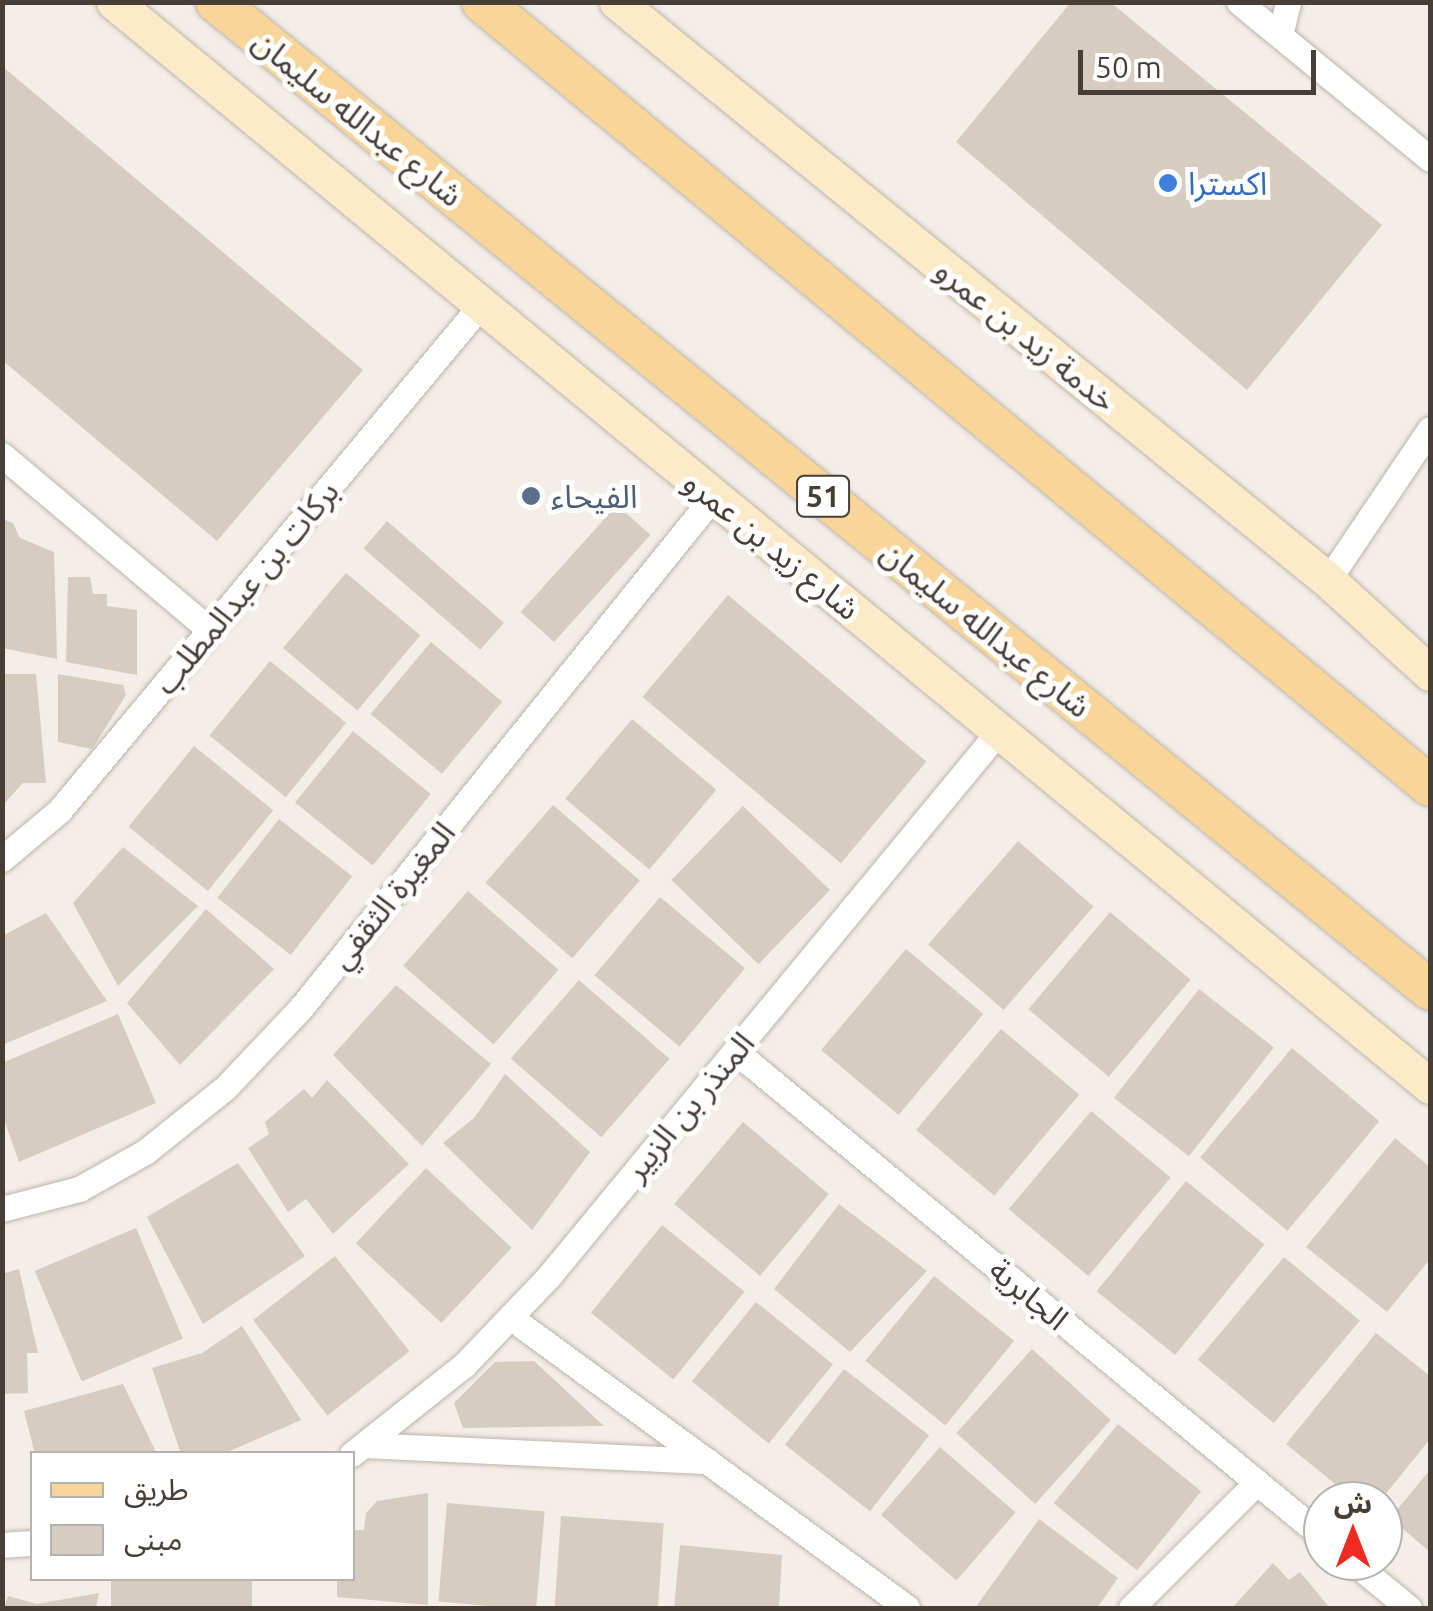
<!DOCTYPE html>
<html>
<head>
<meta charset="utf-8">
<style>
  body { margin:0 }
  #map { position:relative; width:1433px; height:1611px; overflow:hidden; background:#f3eee8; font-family:Ubuntu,"Noto Sans Arabic",sans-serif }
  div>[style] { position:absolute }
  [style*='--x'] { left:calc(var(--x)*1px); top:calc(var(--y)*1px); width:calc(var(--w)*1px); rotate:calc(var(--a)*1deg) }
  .building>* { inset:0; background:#d7ccc0; transform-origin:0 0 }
  .roads { filter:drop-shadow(0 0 2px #beb5aa) drop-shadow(0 0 2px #beb5aa) }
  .minor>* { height:25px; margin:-12.5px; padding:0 12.5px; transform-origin:12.5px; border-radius:12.5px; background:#fff }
  .secondary>* { height:35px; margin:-17.5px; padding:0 17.5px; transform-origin:17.5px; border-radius:17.5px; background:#fceac8 }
  .primary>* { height:40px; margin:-20px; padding:0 20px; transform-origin:20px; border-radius:20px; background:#fad59a }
  .dots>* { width:28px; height:28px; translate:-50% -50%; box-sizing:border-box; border:5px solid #fff; border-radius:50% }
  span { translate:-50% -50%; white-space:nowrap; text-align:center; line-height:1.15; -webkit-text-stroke:10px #fff; paint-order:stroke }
  .shield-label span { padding:2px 8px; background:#fff; border:2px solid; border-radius:8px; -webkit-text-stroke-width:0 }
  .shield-label { font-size:30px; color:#463e37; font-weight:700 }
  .street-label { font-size:32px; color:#463e37 }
  .shop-label { font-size:32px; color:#366cbe }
  .left { translate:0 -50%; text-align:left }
  .service-label { font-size:32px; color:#4e5e75 }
  .frame { position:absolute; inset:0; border:5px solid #463e37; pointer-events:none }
  .legend { position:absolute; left:30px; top:1451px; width:325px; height:130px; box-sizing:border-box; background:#fff; border:2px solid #b5b2af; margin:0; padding:12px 18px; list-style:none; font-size:30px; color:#463e37 }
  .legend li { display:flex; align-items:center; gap:20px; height:50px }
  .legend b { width:50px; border:2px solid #b5b2af }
  .north { position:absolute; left:1303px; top:1481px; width:100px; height:100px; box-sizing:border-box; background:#fff; border:2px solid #b5b2af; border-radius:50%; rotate:0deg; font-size:28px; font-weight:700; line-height:40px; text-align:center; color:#463e37 }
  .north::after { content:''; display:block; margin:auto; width:35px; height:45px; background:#f02b21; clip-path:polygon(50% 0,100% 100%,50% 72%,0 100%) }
  .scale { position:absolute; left:1078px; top:50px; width:238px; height:45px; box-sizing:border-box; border:5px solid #463e37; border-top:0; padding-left:12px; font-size:30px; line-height:35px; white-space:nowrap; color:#463e37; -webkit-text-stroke:8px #fff; paint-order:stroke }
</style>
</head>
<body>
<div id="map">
  <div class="building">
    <i style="clip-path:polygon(1071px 2px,1110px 2px,1382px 225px,1247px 390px,956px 142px)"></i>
    <i style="clip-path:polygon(2px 66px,363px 370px,217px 541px,2px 360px)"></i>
    <i style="left:617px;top:505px;width:45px;height:144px;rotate:42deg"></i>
    <i style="clip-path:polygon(2px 519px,13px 523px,20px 538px,54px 552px,57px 659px,2px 648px)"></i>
    <i style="left:387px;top:521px;width:155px;height:36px;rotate:41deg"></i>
    <i style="left:346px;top:573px;width:97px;height:98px;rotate:40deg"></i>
    <i style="clip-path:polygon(68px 577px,90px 577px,93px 594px,107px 594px,107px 606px,137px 610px,137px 675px,66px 662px)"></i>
    <i style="left:728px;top:595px;width:259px;height:133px;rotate:40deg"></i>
    <i style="left:431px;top:642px;width:93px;height:94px;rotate:40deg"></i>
    <i style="left:270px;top:661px;width:98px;height:96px;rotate:39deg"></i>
    <i style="clip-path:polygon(2px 674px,36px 674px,46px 783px,23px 783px,2px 806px)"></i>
    <i style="clip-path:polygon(58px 674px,123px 685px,126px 695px,92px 749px,58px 742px)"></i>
    <i style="left:632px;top:719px;width:110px;height:104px;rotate:40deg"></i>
    <i style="left:353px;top:731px;width:100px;height:92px;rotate:39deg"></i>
    <i style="left:194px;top:746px;width:102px;height:104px;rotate:39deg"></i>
    <i style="left:553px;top:805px;width:115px;height:103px;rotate:41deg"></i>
    <i style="left:743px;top:806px;width:121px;height:103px;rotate:44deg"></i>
    <i style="left:279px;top:819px;width:93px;height:100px;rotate:38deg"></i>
    <i style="left:1018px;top:841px;width:100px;height:137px;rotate:41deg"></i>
    <i style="clip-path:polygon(123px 847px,198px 906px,118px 986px,73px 903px)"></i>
    <i style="left:468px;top:891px;width:120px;height:99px;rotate:41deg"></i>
    <i style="left:660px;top:897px;width:111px;height:102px;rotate:40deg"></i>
    <i style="clip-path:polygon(206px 909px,274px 969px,180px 1065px,127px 1003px)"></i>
    <i style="left:1110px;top:912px;width:105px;height:127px;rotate:40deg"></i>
    <i style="clip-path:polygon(46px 913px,107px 1001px,2px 1045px,2px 936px)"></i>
    <i style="left:906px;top:949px;width:101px;height:132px;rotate:40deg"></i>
    <i style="left:579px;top:980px;width:120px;height:104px;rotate:41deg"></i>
    <i style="clip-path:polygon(396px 985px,491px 1064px,422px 1146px,333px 1055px)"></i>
    <i style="left:1199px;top:989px;width:95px;height:138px;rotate:38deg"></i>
    <i style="clip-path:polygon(118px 1014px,156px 1103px,19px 1162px,2px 1114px,2px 1063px)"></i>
    <i style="left:1001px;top:1029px;width:102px;height:132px;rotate:40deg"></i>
    <i style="left:1292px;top:1048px;width:114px;height:143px;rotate:40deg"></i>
    <i style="clip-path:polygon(505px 1074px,590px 1152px,532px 1230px,443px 1143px,474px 1118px)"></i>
    <i style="clip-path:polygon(327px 1080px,409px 1164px,333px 1234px,306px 1199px,288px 1212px,248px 1148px,269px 1134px,265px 1122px,304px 1089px,312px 1098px)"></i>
    <i style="left:1091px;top:1111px;width:104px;height:128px;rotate:40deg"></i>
    <i style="left:743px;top:1122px;width:112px;height:107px;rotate:40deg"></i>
    <i style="clip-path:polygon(1395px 1138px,1430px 1167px,1430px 1259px,1387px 1312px,1306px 1247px)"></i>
    <i style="clip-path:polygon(238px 1163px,305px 1256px,203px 1324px,147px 1217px)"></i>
    <i style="left:426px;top:1168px;width:117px;height:103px;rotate:43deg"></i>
    <i style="left:1186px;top:1181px;width:101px;height:142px;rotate:39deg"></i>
    <i style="clip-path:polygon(839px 1204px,927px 1271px,850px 1352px,774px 1289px)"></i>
    <i style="left:662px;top:1225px;width:106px;height:113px;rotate:39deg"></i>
    <i style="left:136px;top:1228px;width:120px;height:110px;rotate:67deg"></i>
    <i style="left:335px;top:1256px;width:121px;height:104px;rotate:52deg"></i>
    <i style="left:1284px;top:1257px;width:99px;height:134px;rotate:40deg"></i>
    <i style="clip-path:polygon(19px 1269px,38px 1353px,27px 1353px,28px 1393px,2px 1394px,2px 1274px)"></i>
    <i style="left:934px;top:1276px;width:103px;height:109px;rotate:39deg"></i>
    <i style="left:756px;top:1302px;width:99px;height:102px;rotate:39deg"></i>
    <i style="clip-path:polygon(242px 1326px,301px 1420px,223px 1454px,181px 1454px,152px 1368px,202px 1353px)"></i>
    <i style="clip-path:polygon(1376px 1333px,1430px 1376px,1430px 1439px,1380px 1501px,1356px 1501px,1286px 1444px)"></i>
    <i style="left:1032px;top:1349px;width:106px;height:113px;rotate:42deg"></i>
    <i style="clip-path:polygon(534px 1361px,604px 1426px,463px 1428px,454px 1403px,495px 1362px)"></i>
    <i style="left:844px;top:1369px;width:108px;height:96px;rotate:38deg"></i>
    <i style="clip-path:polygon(123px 1384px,157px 1454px,35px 1454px,24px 1411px)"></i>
    <i style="left:1118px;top:1424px;width:107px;height:102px;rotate:39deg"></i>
    <i style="left:940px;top:1447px;width:100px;height:90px;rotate:41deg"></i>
    <i style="clip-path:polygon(1430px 1470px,1430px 1552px,1390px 1518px)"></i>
    <i style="clip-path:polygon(428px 1493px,428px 1605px,337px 1597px,337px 1578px,352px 1578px,352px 1530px,364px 1530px,366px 1513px,377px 1501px)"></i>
    <i style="left:447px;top:1503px;width:98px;height:99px;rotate:5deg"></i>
    <i style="left:561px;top:1516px;width:103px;height:92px;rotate:4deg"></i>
    <i style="clip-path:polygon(1039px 1519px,1118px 1578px,1097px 1608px,975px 1608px)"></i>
    <i style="clip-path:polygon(680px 1545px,782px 1555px,779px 1608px,674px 1608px)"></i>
    <i style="clip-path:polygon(1273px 1563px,1289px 1580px,1300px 1572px,1330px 1608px,1232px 1608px)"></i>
    <i style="left:111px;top:1578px;width:141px;height:30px"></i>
    <i style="clip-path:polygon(99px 1593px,96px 1608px,4px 1608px,8px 1596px,37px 1604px)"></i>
  </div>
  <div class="roads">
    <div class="minor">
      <i style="--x:1239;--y:2;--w:247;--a:39.4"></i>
      <i style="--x:1280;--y:35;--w:34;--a:-76"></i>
      <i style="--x:2;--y:455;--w:272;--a:40.1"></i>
      <i style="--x:1328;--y:580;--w:182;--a:-56"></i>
      <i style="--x:2;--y:859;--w:75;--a:-40.1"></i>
      <i style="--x:59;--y:811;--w:659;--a:-50.17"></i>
      <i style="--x:735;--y:1051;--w:763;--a:39.57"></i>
      <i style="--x:2;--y:1209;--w:80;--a:-14.6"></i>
      <i style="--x:79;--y:1189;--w:76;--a:-29.3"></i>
      <i style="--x:145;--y:1152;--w:102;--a:-38.7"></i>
      <i style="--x:225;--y:1088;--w:109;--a:-46.5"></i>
      <i style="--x:300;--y:1009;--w:658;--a:-51.11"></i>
      <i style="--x:510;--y:1317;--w:492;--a:36.2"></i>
      <i style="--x:366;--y:1445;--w:342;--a:2.7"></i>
      <i style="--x:352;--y:1454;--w:143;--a:-38.5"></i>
      <i style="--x:464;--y:1365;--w:123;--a:-46.3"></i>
      <i style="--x:549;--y:1276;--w:707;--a:-50.45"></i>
      <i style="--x:2;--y:1545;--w:30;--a:-4"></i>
      <i style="--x:1352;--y:1561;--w:74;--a:39.5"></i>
      <i style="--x:1131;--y:1608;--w:178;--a:-45"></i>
    </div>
    <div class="secondary">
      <i style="--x:114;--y:2;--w:1705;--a:39.48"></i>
      <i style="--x:617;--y:2;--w:916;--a:39.11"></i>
      <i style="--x:1328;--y:580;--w:138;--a:42.4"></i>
    </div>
    <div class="primary">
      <i style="--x:216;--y:2;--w:1565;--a:39.14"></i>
      <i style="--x:482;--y:2;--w:1230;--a:39.59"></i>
    </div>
  </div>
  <div class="dots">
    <i style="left:1168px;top:183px;background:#3f7fe0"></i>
    <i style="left:531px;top:496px;background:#5c6f8a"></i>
  </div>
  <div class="shield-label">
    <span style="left:823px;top:496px">51</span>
  </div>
  <div class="street-label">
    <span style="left:358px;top:118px;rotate:39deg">شارع عبدالله سليمان</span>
    <span style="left:1026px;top:335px;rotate:39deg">خدمة زيد بن عمرو</span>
    <span style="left:772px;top:545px;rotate:39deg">شارع زيد بن عمرو</span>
    <span style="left:246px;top:587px;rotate:-50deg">بركات بن عبدالمطلب</span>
    <span style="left:986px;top:629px;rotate:39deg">شارع عبدالله سليمان</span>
    <span style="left:392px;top:895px;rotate:-51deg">المغيرة الثقفي</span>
    <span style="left:689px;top:1106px;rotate:-50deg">المنذر بن الزبير</span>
    <span style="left:1029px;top:1294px;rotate:40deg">الجابرية</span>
  </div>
  <div class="shop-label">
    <span class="left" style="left:1188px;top:183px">اكسترا</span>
  </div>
  <div class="service-label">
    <span class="left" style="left:551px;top:496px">الفيحاء</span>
  </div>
  <div class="frame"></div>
  <ul class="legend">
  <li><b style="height:12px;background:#fad59a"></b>طريق</li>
  <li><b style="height:28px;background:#d7ccc0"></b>مبنى</li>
  </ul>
  <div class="north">ش</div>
  <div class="scale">50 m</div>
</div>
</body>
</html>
